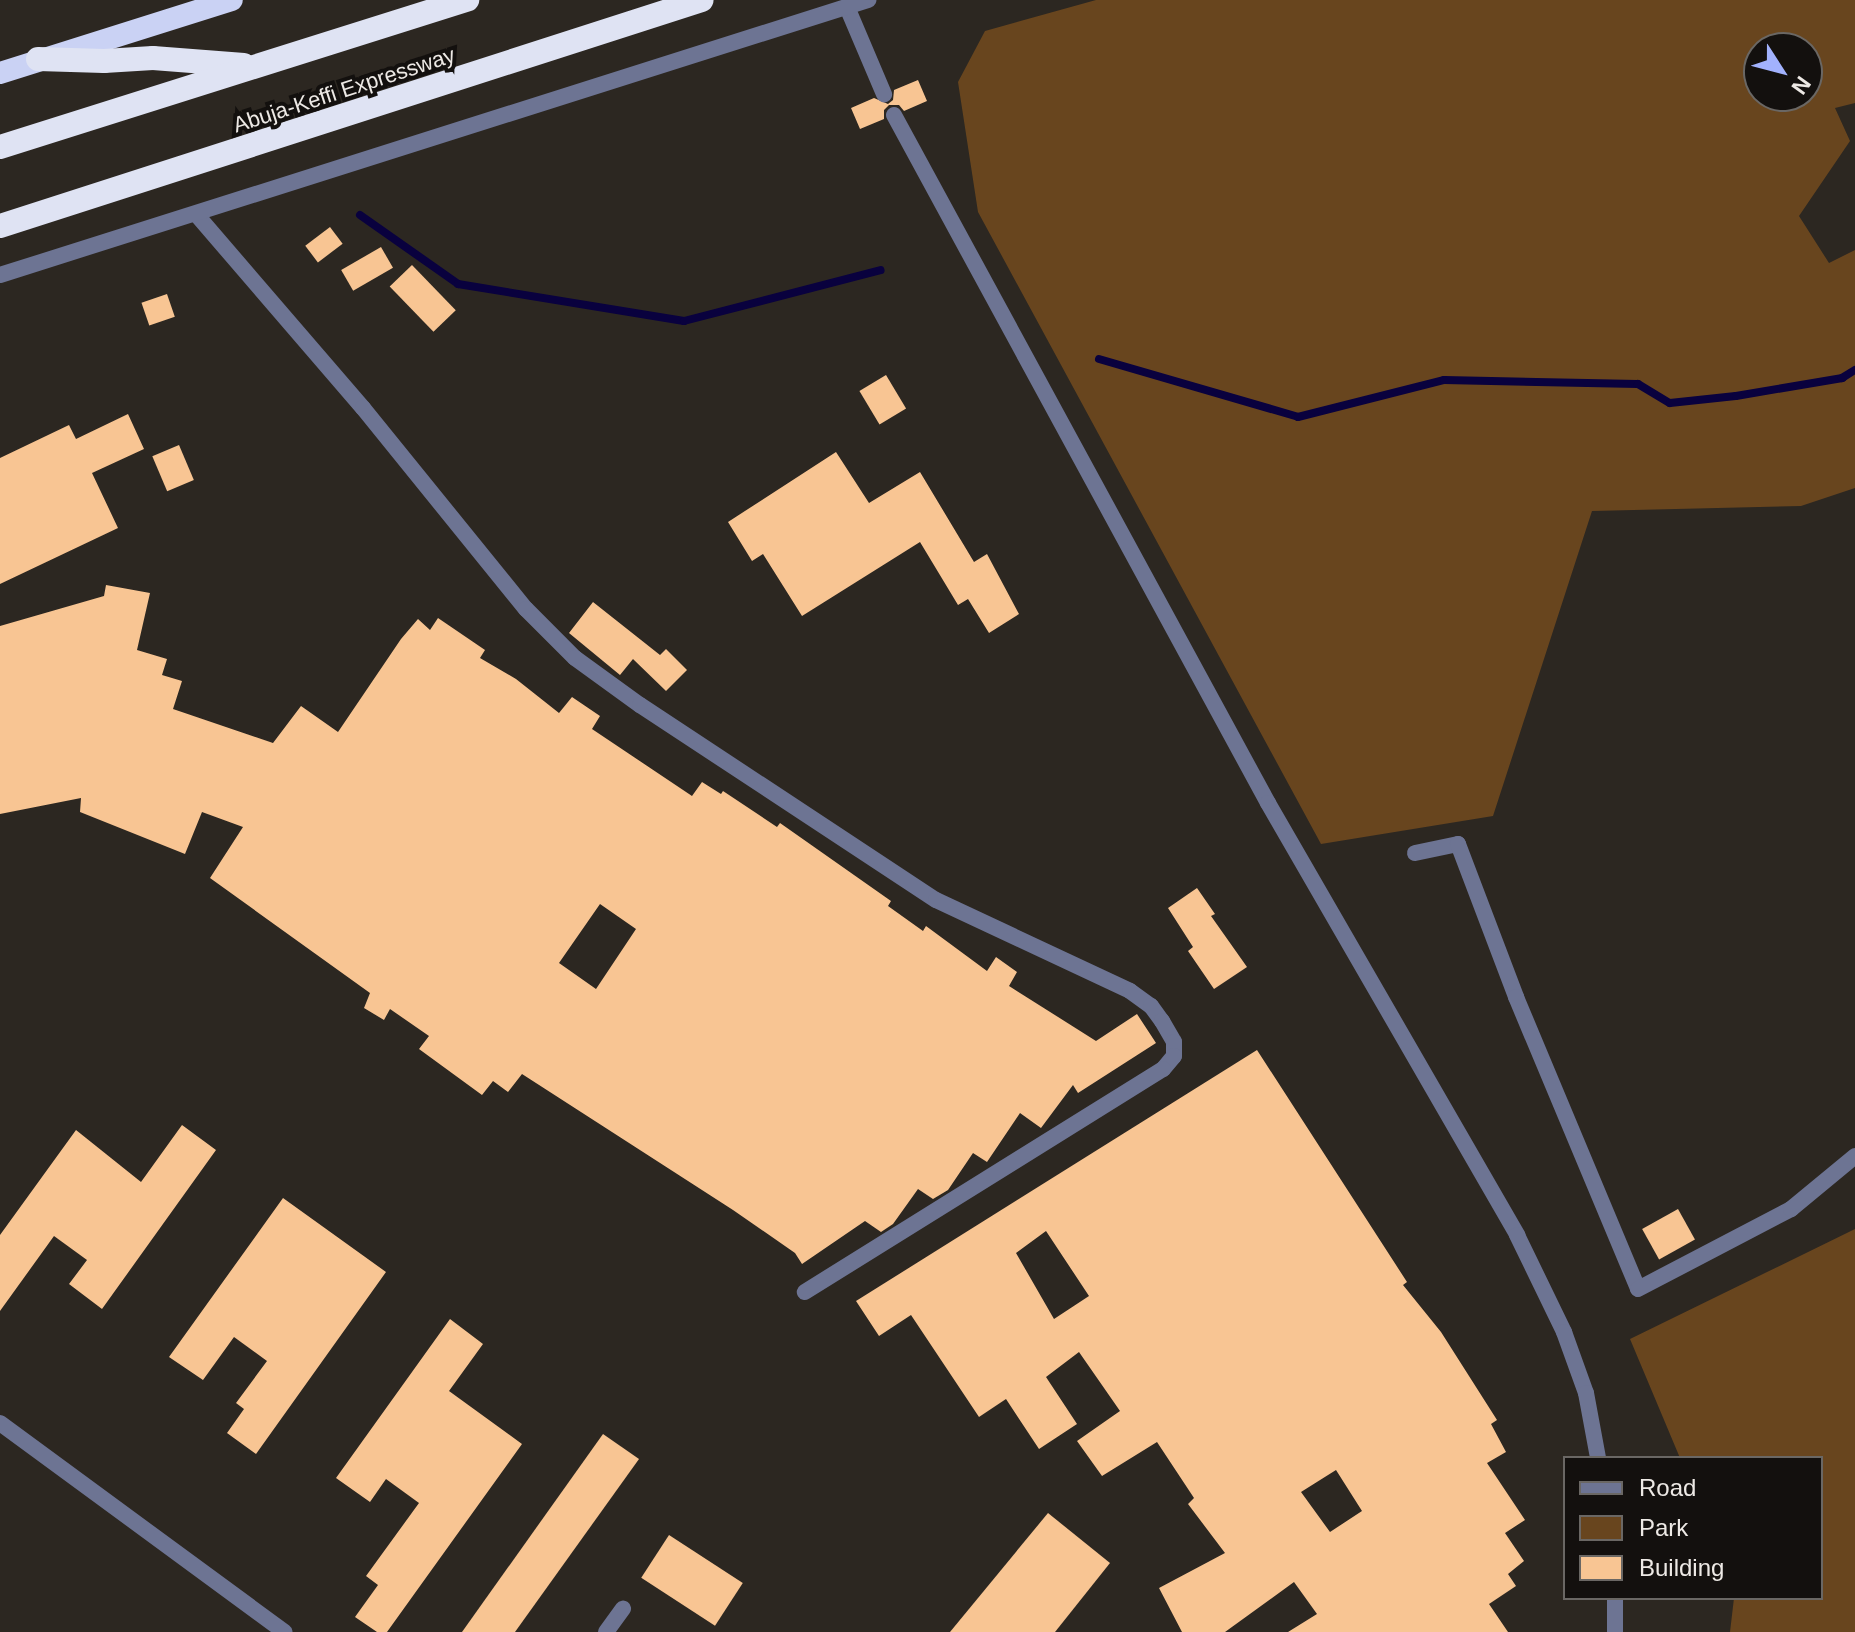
<!DOCTYPE html>
<html>
<head>
<meta charset="utf-8">
<style>
  body { margin:0 }
  #map { position:relative; width:1855px; height:1632px; overflow:hidden; background:#2c2721; font-family:Helvetica,sans-serif }
  div>[style] { position:absolute }
  [style*='--x'] { left:calc(var(--x)*1px); top:calc(var(--y)*1px); width:calc(var(--w)*1px); rotate:calc(var(--a)*1deg) }
  .green>* { inset:0; background:#68451e }
  .stream>* { height:8px; margin:-4px; padding:0 4px; transform-origin:4px; border-radius:4px; background:#09013e }
  .building>* { inset:0; background:#f8c593; transform-origin:0 0 }
  .minor>* { height:16px; margin:-8px; padding:0 8px; transform-origin:8px; border-radius:8px; background:#6d7493 }
  .trunk>* { height:22px; margin:-11px; padding:0 11px; transform-origin:11px; border-radius:11px; background:#cad2f4 }
  .motorway>* { height:24px; margin:-12px; padding:0 12px; transform-origin:12px; border-radius:12px; background:#dfe3f3 }
  span { translate:-50% -50%; white-space:nowrap; text-align:center; line-height:1.15; -webkit-text-stroke:8px #13100e; paint-order:stroke }
  .street-label { font-size:22px; color:#ede9e5 }
  .legend { position:absolute; left:1563px; top:1456px; width:260px; height:144px; box-sizing:border-box; background:#13100e; border:2px solid #6a6764; margin:0; padding:10px 14px; list-style:none; font-size:24px; color:#ede9e5 }
  .legend li { display:flex; align-items:center; gap:16px; height:40px }
  .legend b { width:40px; border:2px solid #6a6764 }
  .north { position:absolute; left:1743px; top:32px; width:80px; height:80px; box-sizing:border-box; background:#13100e; border:2px solid #6a6764; border-radius:50%; rotate:126deg; font-size:22px; font-weight:700; line-height:32px; text-align:center; color:#ede9e5 }
  .north::after { content:''; display:block; margin:auto; width:28px; height:36px; background:#a2b2fd; clip-path:polygon(50% 0,100% 100%,50% 72%,0 100%) }
</style>
</head>
<body>
<div id="map">
  <div class="green">
    <i style="clip-path:polygon(evenodd,1096px 0,1855px 0,1855px 103px,1835px 108px,1850px 141px,1799px 216px,1829px 263px,1855px 250px,1855px 488px,1801px 506px,1592px 511px,1493px 816px,1321px 844px,978px 212px,958px 82px,985px 31px,1096px 0,1759px 48px,1807px 48px,1807px 96px,1759px 96px,1759px 48px)"></i>
    <i style="clip-path:polygon(1855px 1229px,1855px 1632px,1730px 1632px,1734px 1598px,1821px 1598px,1821px 1458px,1680px 1458px,1630px 1339px)"></i>
  </div>
  <div class="stream">
    <i style="--x:360;--y:215;--w:120;--a:35.1"></i>
    <i style="--x:458;--y:284;--w:229;--a:9.3"></i>
    <i style="--x:684;--y:321;--w:203;--a:-14.5"></i>
    <i style="--x:1099;--y:359;--w:207;--a:16.2"></i>
    <i style="--x:1298;--y:417;--w:151;--a:-14.2"></i>
    <i style="--x:1444;--y:380;--w:194;--a:1.2"></i>
    <i style="--x:1638;--y:384;--w:37;--a:31"></i>
    <i style="--x:1670;--y:403;--w:66;--a:-6.1"></i>
    <i style="--x:1736;--y:396;--w:108;--a:-9.6"></i>
    <i style="--x:1842;--y:378;--w:15;--a:-32"></i>
  </div>
  <div class="building">
    <i style="clip-path:polygon(918px 80px,927px 101px,904px 111px,899px 105px,889px 105px,884px 110px,884px 119px,860px 129px,851px 108px,874px 98px,888px 104px,893px 100px,894px 90px)"></i>
    <i style="left:330px;top:227px;width:21px;height:31px;rotate:53deg"></i>
    <i style="left:381px;top:247px;width:24px;height:46px;rotate:60deg"></i>
    <i style="left:412px;top:265px;width:63px;height:31px;rotate:46deg"></i>
    <i style="left:167px;top:294px;width:24px;height:27px;rotate:71deg"></i>
    <i style="left:886px;top:375px;width:39px;height:31px;rotate:59deg"></i>
    <i style="clip-path:polygon(128px 414px,144px 449px,92px 473px,118px 528px,0 584px,0 458px,69px 425px,76px 439px)"></i>
    <i style="left:179px;top:445px;width:38px;height:29px;rotate:67deg"></i>
    <i style="clip-path:polygon(836px 452px,869px 503px,920px 472px,974px 562px,987px 554px,1019px 614px,989px 633px,968px 599px,958px 605px,920px 542px,802px 616px,763px 554px,752px 561px,728px 522px)"></i>
    <i style="clip-path:polygon(evenodd,106px 585px,150px 593px,137px 650px,167px 659px,162px 675px,182px 681px,173px 709px,273px 743px,301px 706px,338px 732px,401px 639px,418px 619px,430px 630px,438px 618px,485px 650px,480px 658px,516px 679px,559px 713px,572px 697px,600px 716px,592px 729px,692px 796px,702px 782px,721px 794px,723px 791px,777px 827px,780px 823px,891px 901px,888px 906px,923px 931px,926px 926px,987px 971px,996px 957px,1017px 972px,1009px 986px,1096px 1041px,1137px 1014px,1156px 1043px,1078px 1093px,1073px 1085px,1041px 1128px,1020px 1113px,987px 1162px,973px 1153px,948px 1190px,933px 1199px,918px 1189px,893px 1224px,881px 1232px,865px 1221px,802px 1264px,795px 1253px,733px 1210px,522px 1074px,508px 1092px,493px 1081px,482px 1095px,419px 1049px,429px 1036px,390px 1009px,384px 1020px,364px 1008px,370px 993px,210px 878px,243px 827px,202px 812px,185px 854px,80px 812px,81px 798px,0 814px,0 626px,104px 596px,106px 585px,600px 904px,636px 929px,596px 989px,559px 963px,600px 904px)"></i>
    <i style="clip-path:polygon(593px 602px,660px 655px,666px 649px,687px 670px,666px 691px,633px 659px,620px 675px,569px 633px)"></i>
    <i style="clip-path:polygon(1197px 888px,1215px 914px,1211px 916px,1247px 967px,1214px 989px,1188px 951px,1193px 947px,1168px 908px)"></i>
    <i style="clip-path:polygon(evenodd,1257px 1050px,1407px 1282px,1403px 1285px,1441px 1332px,1497px 1420px,1491px 1424px,1506px 1452px,1487px 1463px,1525px 1520px,1505px 1533px,1524px 1561px,1508px 1574px,1516px 1586px,1489px 1604px,1508px 1632px,1288px 1632px,1317px 1614px,1294px 1582px,1225px 1632px,1182px 1632px,1159px 1588px,1225px 1553px,1188px 1504px,1194px 1498px,1157px 1442px,1102px 1476px,1077px 1441px,1120px 1411px,1079px 1352px,1046px 1377px,1077px 1424px,1039px 1449px,1006px 1399px,979px 1417px,911px 1315px,879px 1336px,856px 1301px,1257px 1050px,1046px 1231px,1089px 1296px,1054px 1319px,1016px 1253px,1046px 1231px,1257px 1050px,1336px 1470px,1362px 1511px,1330px 1532px,1301px 1492px,1336px 1470px)"></i>
    <i style="clip-path:polygon(182px 1125px,216px 1150px,102px 1309px,69px 1284px,87px 1260px,54px 1236px,0 1311px,0 1235px,76px 1130px,141px 1182px)"></i>
    <i style="clip-path:polygon(283px 1198px,386px 1272px,256px 1454px,227px 1433px,244px 1409px,236px 1403px,267px 1361px,234px 1337px,203px 1380px,169px 1357px)"></i>
    <i style="left:1678px;top:1209px;width:35px;height:41px;rotate:61deg"></i>
    <i style="clip-path:polygon(450px 1319px,483px 1344px,449px 1391px,522px 1444px,387px 1632px,377px 1632px,355px 1617px,378px 1585px,366px 1576px,419px 1503px,386px 1479px,370px 1502px,336px 1478px)"></i>
    <i style="clip-path:polygon(603px 1434px,639px 1459px,515px 1632px,462px 1632px)"></i>
    <i style="clip-path:polygon(1048px 1513px,1110px 1563px,1055px 1632px,950px 1632px)"></i>
    <i style="left:669px;top:1535px;width:88px;height:51px;rotate:33deg"></i>
  </div>
  <div class="minor">
    <i style="--x:847;--y:7;--w:95;--a:67"></i>
    <i style="--x:894;--y:115;--w:783;--a:61.47"></i>
    <i style="--x:1268;--y:803;--w:499;--a:60"></i>
    <i style="--x:1517;--y:1235;--w:108;--a:64.1"></i>
    <i style="--x:1564;--y:1332;--w:65;--a:70.2"></i>
    <i style="--x:1586;--y:1393;--w:66;--a:79.5"></i>
    <i style="--x:196;--y:214;--w:256;--a:49.3"></i>
    <i style="--x:363;--y:408;--w:259;--a:51"></i>
    <i style="--x:526;--y:609;--w:69;--a:45"></i>
    <i style="--x:575;--y:658;--w:80;--a:35.9"></i>
    <i style="--x:640;--y:705;--w:354;--a:33.4"></i>
    <i style="--x:936;--y:900;--w:214;--a:25.1"></i>
    <i style="--x:1130;--y:991;--w:26;--a:36"></i>
    <i style="--x:1151;--y:1006;--w:19;--a:54"></i>
    <i style="--x:1162;--y:1021;--w:24;--a:60"></i>
    <i style="--x:1174;--y:1042;--w:14;--a:90"></i>
    <i style="--x:1174;--y:1056;--w:17;--a:130"></i>
    <i style="--x:1163;--y:1069;--w:422;--a:148.1"></i>
    <i style="--x:0;--y:275;--w:911;--a:-17.58"></i>
    <i style="--x:1415;--y:853;--w:44;--a:-11.8"></i>
    <i style="--x:1458;--y:844;--w:164;--a:69.2"></i>
    <i style="--x:1516;--y:997;--w:316;--a:67.3"></i>
    <i style="--x:1638;--y:1289;--w:173;--a:-27.6"></i>
    <i style="--x:1791;--y:1209;--w:83;--a:-39.6"></i>
    <i style="--x:0;--y:1423;--w:353;--a:36.3"></i>
    <i style="--x:1615;--y:1598;--w:34;--a:90"></i>
    <i style="--x:606;--y:1632;--w:29;--a:-54"></i>
  </div>
  <div class="trunk">
    <i style="--x:0;--y:73;--w:243;--a:-17.5"></i>
  </div>
  <div class="motorway">
    <i style="--x:38;--y:59;--w:66;--a:1.7"></i>
    <i style="--x:104;--y:61;--w:49;--a:-3.5"></i>
    <i style="--x:153;--y:58;--w:91;--a:4.4"></i>
    <i style="--x:0;--y:147;--w:490;--a:-17.5"></i>
    <i style="--x:0;--y:226;--w:737;--a:-17.85"></i>
  </div>
  <div class="street-label">
    <span style="left:344px;top:90px;rotate:-18deg">Abuja-Keffi Expressway</span>
  </div>
  <ul class="legend">
  <li><b style="height:10px;background:#6d7493"></b>Road</li>
  <li><b style="height:22px;background:#68451e"></b>Park</li>
  <li><b style="height:22px;background:#f8c593"></b>Building</li>
  </ul>
  <div class="north">N</div>
</div>
</body>
</html>
